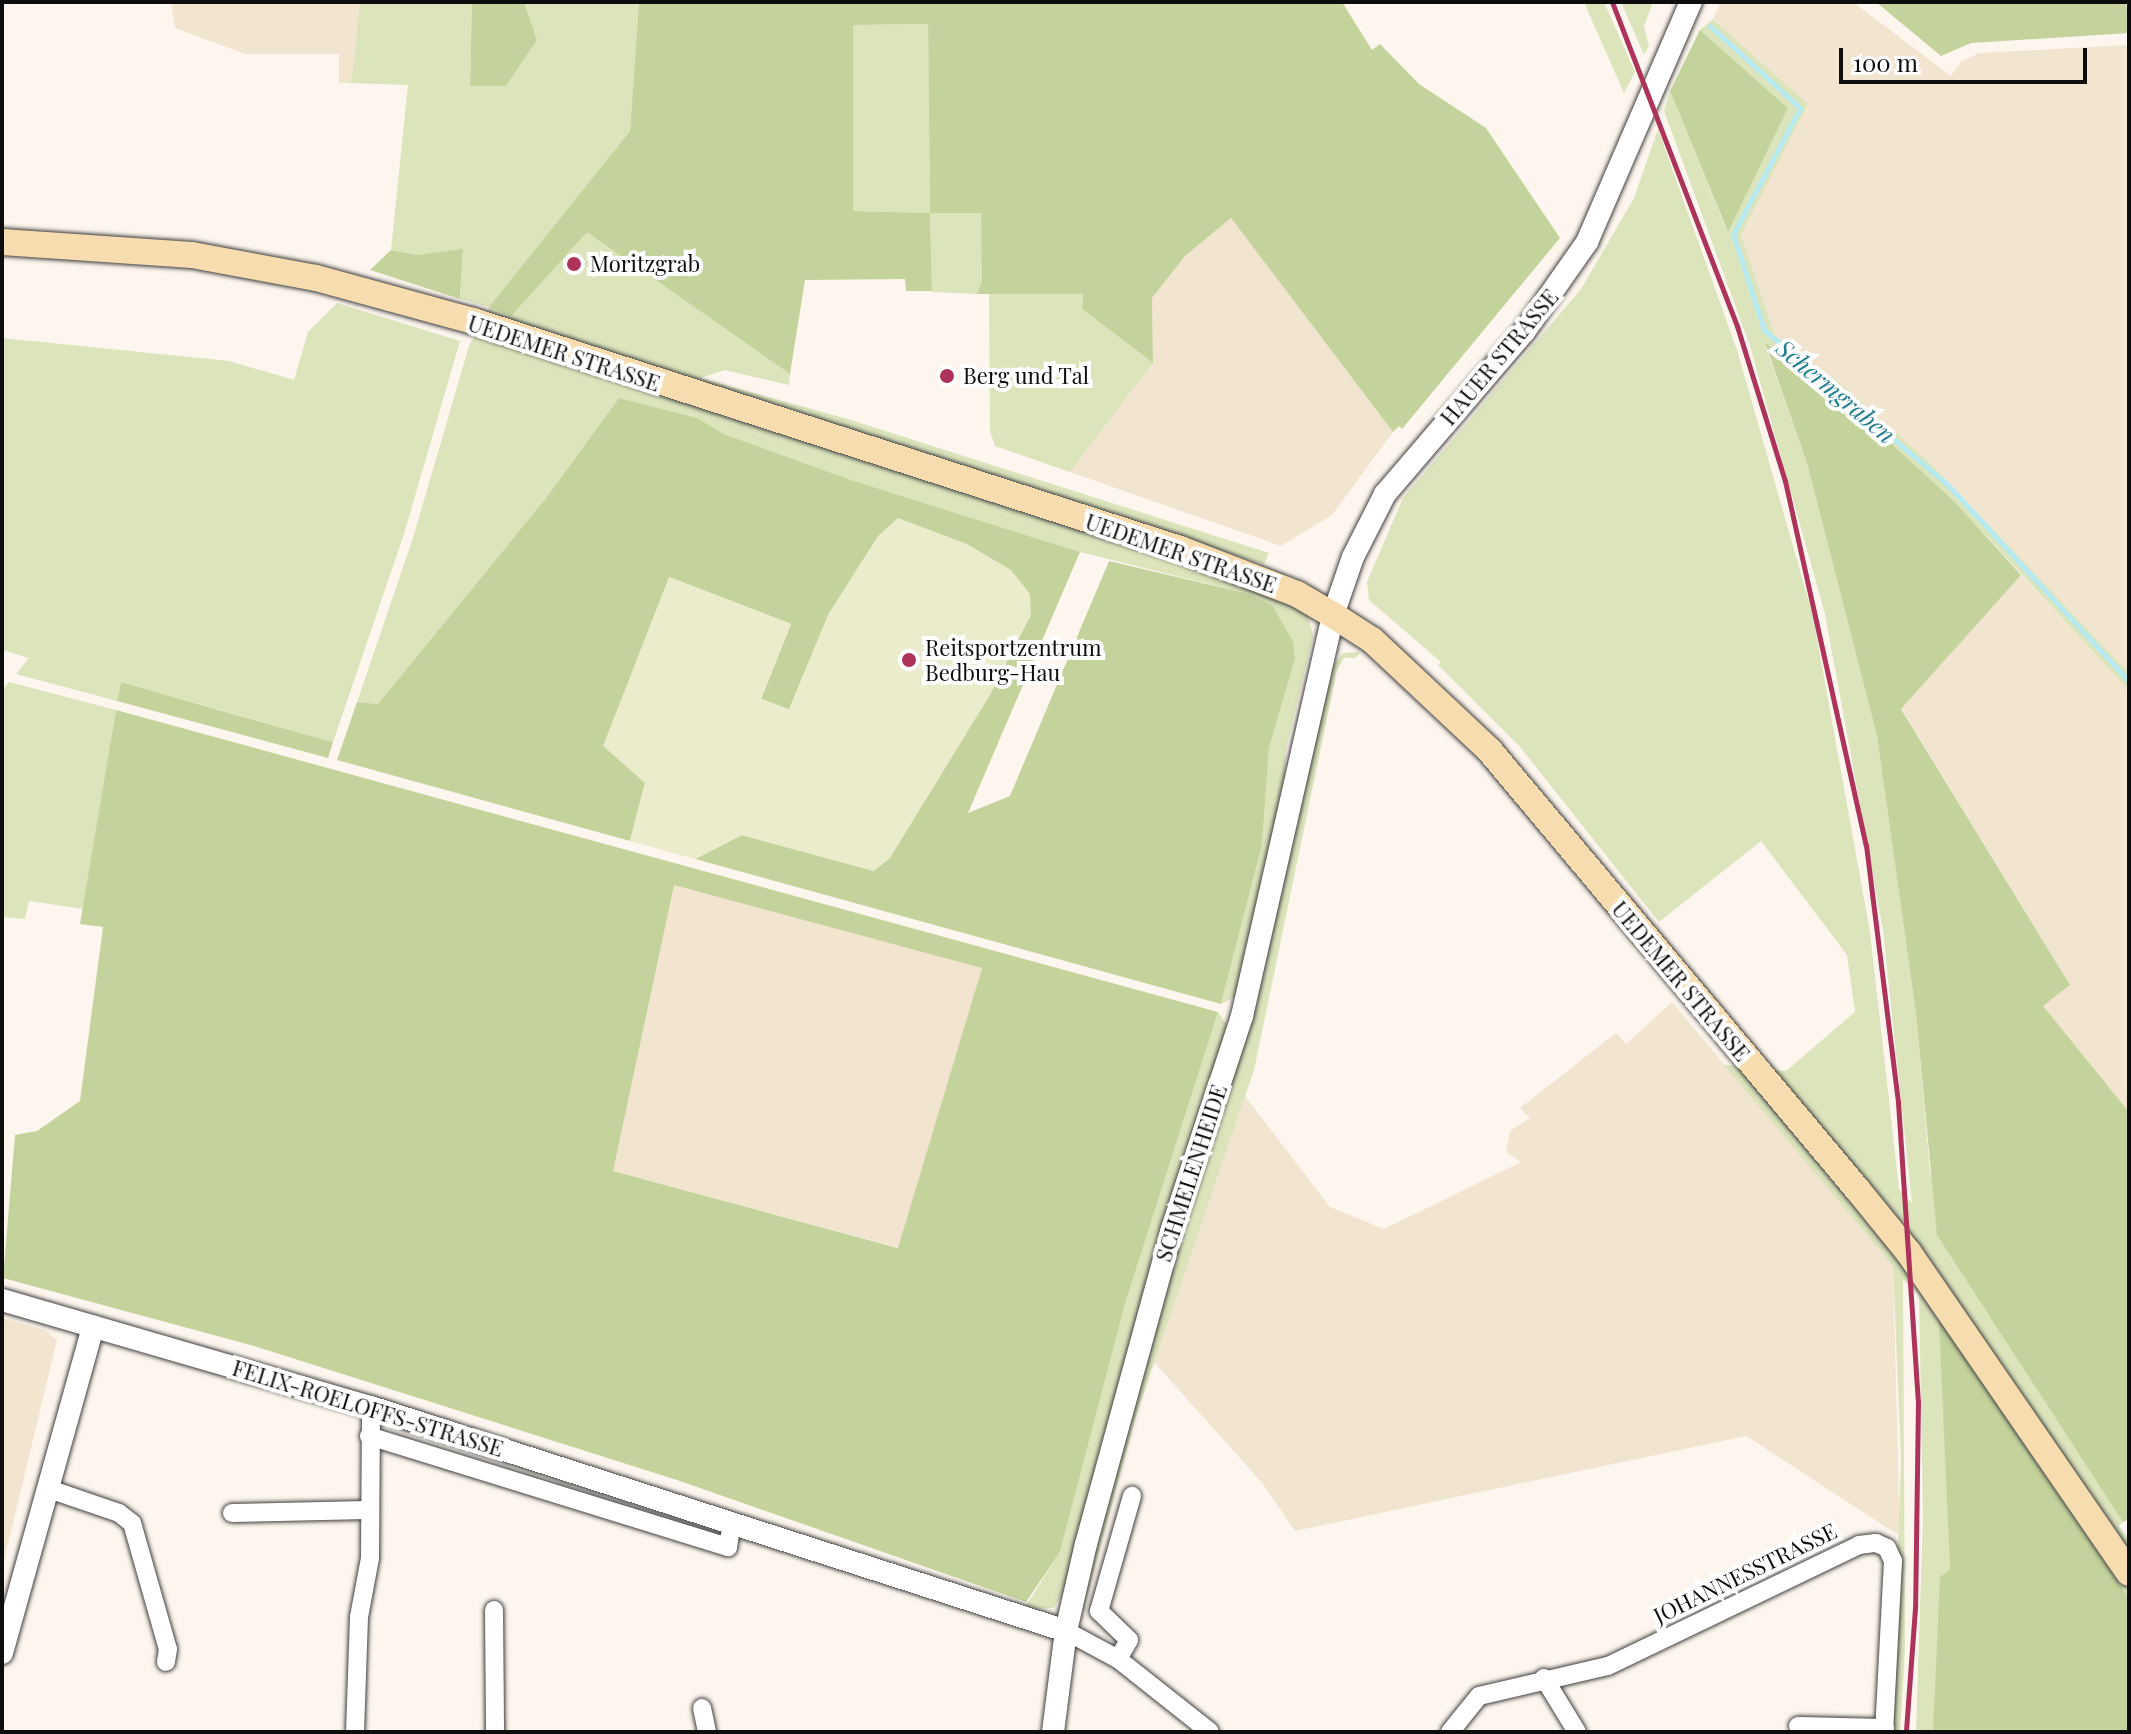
<!DOCTYPE html>
<html>
<head>
<meta charset="utf-8">
<style>
  body { margin:0 }
  #map { position:relative; width:2131px; height:1734px; overflow:hidden; background:#fdf6ee; font-family:"Playfair Display",serif }
  div>[style] { position:absolute }
  [style*='--x'] { left:calc(var(--x)*1px); top:calc(var(--y)*1px); width:calc(var(--w)*1px); rotate:calc(var(--a)*1deg) }
  .farmland>* { inset:0; background:#f1e5d0; transform-origin:0 0 }
  .green>* { inset:0; background:#dbe4bb }
  .forest>* { inset:0; background:#c4d39c }
  .pitch>* { inset:0; background:#eaeccc }
  .stream>* { height:5px; margin:-2.5px; padding:0 2.5px; transform-origin:2.5px; border-radius:2.5px; background:#b7eaf0 }
  .roads { filter:drop-shadow(0 0 2px #404040) drop-shadow(0 0 2px #404040) }
  .minor>* { height:18px; margin:-9px; padding:0 9px; transform-origin:9px; border-radius:9px; background:#fff }
  .tertiary>* { height:22px; margin:-11px; padding:0 11px; transform-origin:11px; border-radius:11px; background:#fff }
  .secondary>* { height:26px; margin:-13px; padding:0 13px; transform-origin:13px; border-radius:13px; background:#f7dcaf }
  .rail>* { height:5px; margin:-2.5px; padding:0 2.5px; transform-origin:2.5px; border-radius:2.5px; background:#ae335a }
  .dots>* { width:22px; height:22px; translate:-50% -50%; box-sizing:border-box; border:4px solid #fff; border-radius:50% }
  span { translate:-50% -50%; white-space:nowrap; text-align:center; line-height:1.15; -webkit-text-stroke:8px #fff; paint-order:stroke }
  .poi-label { font-size:22px; color:#0d0d0d }
  .left { translate:0 -50%; text-align:left }
  .street-label { font-size:22px; color:#0d0d0d }
  .water-label { font-size:24px; color:#237f91; font-style:italic }
  .frame { position:absolute; inset:0; border:4px solid #0d0d0d; pointer-events:none }
  .scale { position:absolute; left:1839px; top:48px; width:248px; height:36px; box-sizing:border-box; border:4px solid #0d0d0d; border-top:0; padding-left:10px; font-size:24px; line-height:28px; white-space:nowrap; color:#0d0d0d; -webkit-text-stroke:6px #fff; paint-order:stroke }
</style>
</head>
<body>
<div id="map">
  <div class="farmland">
    <i style="clip-path:polygon(171px 2px,360px 2px,351px 83px,339px 83px,339px 54px,245px 54px,175px 28px)"></i>
    <i style="clip-path:polygon(1721px 2px,1853px 2px,1951px 76px,1961px 62px,1979px 53px,2129px 45px,2129px 673px,1929px 462px,1845px 387px,1775px 336px,1741px 235px,1808px 104px,1713px 19px)"></i>
    <i style="clip-path:polygon(1231px 218px,1393px 432px,1332px 515px,1281px 546px,1070px 472px,1153px 363px,1152px 298px,1185px 256px)"></i>
    <i style="clip-path:polygon(2021px 575px,2129px 691px,2129px 1112px,2042px 1006px,2070px 985px,1901px 708px)"></i>
    <i style="left:674px;top:884px;width:319px;height:293px;rotate:15deg"></i>
    <i style="clip-path:polygon(1672px 1002px,1893px 1266px,1900px 1536px,1746px 1436px,1295px 1531px,1263px 1484px,1154px 1362px,1245px 1096px,1330px 1207px,1384px 1229px,1521px 1162px,1506px 1152px,1510px 1131px,1530px 1118px,1520px 1108px,1616px 1033px,1626px 1044px)"></i>
    <i style="clip-path:polygon(2px 1318px,45px 1330px,57px 1340px,2px 1569px)"></i>
  </div>
  <div class="green">
    <i style="clip-path:polygon(360px 2px,472px 2px,470px 85px,477px 86px,506px 86px,537px 40px,524px 2px,639px 2px,630px 131px,490px 306px,511px 315px,586px 231px,790px 374px,789px 385px,725px 370px,700px 378px,851px 420px,1269px 553px,1264px 564px,1025px 493px,487px 317px,489px 307px,460px 299px,463px 250px,417px 255px,391px 250px,408px 85px,351px 83px)"></i>
    <i style="clip-path:polygon(1584px 2px,1604px 2px,1635px 72px,1624px 93px)"></i>
    <i style="clip-path:polygon(1621px 2px,1653px 2px,1644px 26px,1649px 46px,1644px 55px)"></i>
    <i style="clip-path:polygon(1713px 19px,1808px 104px,1741px 235px,1775px 336px,1845px 387px,1929px 462px,2129px 673px,2129px 691px,1954px 501px,1836px 393px,1765px 345px,1807px 463px,1877px 736px,1916px 1014px,1930px 1172px,2123px 1522px,2119px 1526px,2129px 1540px,2129px 1556px,1764px 1068px,1786px 1071px,1855px 1012px,1847px 955px,1761px 841px,1659px 922px,1520px 747px,1438px 665px,1441px 662px,1369px 600px,1367px 582px,1403px 498px,1581px 289px,1634px 198px,1658px 129px,1737px 350px,1813px 616px,1870px 932px,1899px 1189px,1912px 1203px,1883px 930px,1825px 614px,1750px 346px,1664px 111px,1670px 91px,1727px 231px,1788px 108px,1700px 30px)"></i>
    <i style="clip-path:polygon(928px 24px,930px 213px,982px 213px,982px 280px,977px 294px,932px 292px,930px 213px,853px 211px,853px 25px)"></i>
    <i style="clip-path:polygon(989px 294px,1083px 294px,1082px 309px,1153px 363px,1070px 472px,995px 446px,990px 431px)"></i>
    <i style="clip-path:polygon(337px 303px,460px 341px,404px 534px,333px 742px,121px 682px,117px 701px,16px 674px,29px 658px,2px 650px,2px 338px,229px 361px,294px 380px,308px 332px)"></i>
    <i style="clip-path:polygon(483px 334px,1254px 584px,1307px 611px,1313px 636px,1286px 749px,1283px 810px,1240px 994px,1221px 1004px,1262px 845px,1269px 748px,1295px 659px,1249px 594px,1080px 552px,851px 480px,724px 434px,697px 418px,619px 398px,546px 498px,378px 704px,357px 702px,413px 538px,469px 346px,474px 337px)"></i>
    <i style="clip-path:polygon(1360px 652px,1356px 658px,1344px 658px,1337px 670px,1254px 1070px,1136px 1416px,1083px 1611px,1079px 1605px,1331px 668px,1343px 653px)"></i>
    <i style="clip-path:polygon(9px 682px,116px 710px,83px 909px,29px 901px,25px 919px,2px 917px,2px 690px)"></i>
    <i style="clip-path:polygon(1218px 1012px,1229px 1028px,1065px 1589px,1054px 1608px,1024px 1609px,1060px 1552px,1125px 1304px)"></i>
    <i style="clip-path:polygon(1724px 1065px,1743px 1066px,1904px 1260px,2129px 1589px,2129px 1598px,1940px 1322px,1950px 1571px,1933px 1732px,1916px 1732px,1923px 1517px,1919px 1295px,1903px 1279px,1905px 1650px,1900px 1732px,1892px 1732px,1901px 1458px,1893px 1266px)"></i>
  </div>
  <div class="forest">
    <i style="clip-path:polygon(472px 2px,524px 2px,537px 40px,506px 86px,470px 86px)"></i>
    <i style="clip-path:polygon(evenodd,639px 2px,1342px 2px,1372px 50px,1380px 44px,1419px 84px,1486px 128px,1560px 238px,1402px 429px,1399px 426px,1393px 432px,1231px 218px,1185px 256px,1152px 298px,1153px 363px,1082px 309px,1083px 294px,977px 294px,982px 280px,981px 213px,930px 213px,932px 291px,906px 291px,905px 279px,805px 280px,790px 374px,587px 232px,511px 316px,489px 307px,630px 131px,639px 2px,928px 24px,930px 213px,853px 211px,853px 25px,928px 24px)"></i>
    <i style="clip-path:polygon(1876px 2px,2126px 2px,2129px 33px,1971px 43px,1941px 56px)"></i>
    <i style="clip-path:polygon(1700px 30px,1788px 108px,1728px 232px,1670px 91px)"></i>
    <i style="clip-path:polygon(463px 249px,460px 299px,370px 270px,391px 250px,417px 255px)"></i>
    <i style="clip-path:polygon(1765px 343px,1836px 393px,1954px 501px,2021px 575px,1901px 709px,2070px 985px,2043px 1006px,2129px 1112px,2129px 1519px,2123px 1522px,1937px 1235px,1916px 1014px,1877px 736px,1807px 463px)"></i>
    <i style="clip-path:polygon(619px 398px,697px 418px,724px 434px,851px 480px,1080px 552px,968px 813px,1010px 796px,1109px 561px,1249px 594px,1272px 605px,1293px 642px,1295px 659px,1269px 748px,1262px 845px,1221px 1004px,695px 859px,742px 835px,874px 871px,829px 613px,789px 710px,761px 699px,791px 624px,669px 577px,645px 783px,630px 841px,337px 760px,357px 702px,378px 704px,546px 498px)"></i>
    <i style="clip-path:polygon(121px 682px,229px 713px,333px 742px,328px 758px,117px 701px)"></i>
    <i style="clip-path:polygon(evenodd,116px 710px,1218px 1012px,1125px 1304px,1060px 1552px,1026px 1602px,677px 1480px,254px 1346px,3px 1278px,15px 1135px,37px 1131px,80px 1101px,103px 927px,80px 924px,116px 710px,674px 885px,982px 968px,898px 1248px,613px 1171px,674px 885px)"></i>
    <i style="clip-path:polygon(1939px 1320px,2129px 1598px,2129px 1732px,1933px 1732px,1940px 1577px,1950px 1570px)"></i>
  </div>
  <div class="pitch">
    <i style="clip-path:polygon(898px 518px,967px 544px,1011px 570px,1030px 594px,1031px 615px,990px 695px,890px 858px,874px 871px,742px 835px,695px 859px,630px 841px,645px 783px,603px 746px,669px 577px,791px 624px,761px 699px,789px 709px,829px 613px,878px 536px)"></i>
  </div>
  <div class="stream">
    <i style="--x:1710;--y:26;--w:122;--a:42.3"></i>
    <i style="--x:1800;--y:108;--w:143;--a:118"></i>
    <i style="--x:1733;--y:234;--w:101;--a:72.1"></i>
    <i style="--x:1764;--y:330;--w:239;--a:40.1"></i>
    <i style="--x:1947;--y:484;--w:268;--a:47.3"></i>
  </div>
  <div class="roads">
    <div class="minor">
      <i style="--x:369;--y:1436;--w:376;--a:17.2"></i>
      <i style="--x:728;--y:1547;--w:26;--a:-81"></i>
      <i style="--x:49;--y:1489;--w:74;--a:18.9"></i>
      <i style="--x:119;--y:1513;--w:16;--a:38"></i>
      <i style="--x:132;--y:1523;--w:131;--a:74.1"></i>
      <i style="--x:168;--y:1649;--w:13;--a:99"></i>
      <i style="--x:232;--y:1513;--w:137;--a:-1.3"></i>
      <i style="--x:494;--y:1610;--w:122;--a:89.5"></i>
      <i style="--x:1066;--y:1631;--w:59;--a:28.3"></i>
      <i style="--x:1118;--y:1659;--w:117;--a:38.4"></i>
      <i style="--x:1118;--y:1659;--w:22;--a:-60"></i>
      <i style="--x:1129;--y:1640;--w:42;--a:-136"></i>
      <i style="--x:1099;--y:1611;--w:120;--a:-74"></i>
      <i style="--x:1544;--y:1678;--w:63;--a:58.6"></i>
      <i style="--x:702;--y:1708;--w:25;--a:78"></i>
      <i style="--x:1798;--y:1726;--w:87;--a:1.3"></i>
      <i style="--x:355;--y:1732;--w:115;--a:-88"></i>
      <i style="--x:359;--y:1617;--w:60;--a:-79.4"></i>
      <i style="--x:370;--y:1558;--w:151;--a:-89.6"></i>
      <i style="--x:1450;--y:1732;--w:46;--a:-51.1"></i>
      <i style="--x:1479;--y:1696;--w:132;--a:-13.1"></i>
      <i style="--x:1608;--y:1666;--w:279;--a:-25.7"></i>
      <i style="--x:1859;--y:1545;--w:17;--a:-7"></i>
      <i style="--x:1876;--y:1543;--w:12;--a:24"></i>
      <i style="--x:1887;--y:1548;--w:14;--a:65"></i>
      <i style="--x:1893;--y:1561;--w:171;--a:93"></i>
    </div>
    <div class="tertiary">
      <i style="--x:2;--y:1300;--w:384;--a:16.2"></i>
      <i style="--x:371;--y:1407;--w:730;--a:17.86"></i>
      <i style="--x:2;--y:1653;--w:339;--a:-74.4"></i>
      <i style="--x:1053;--y:1732;--w:102;--a:-82.7"></i>
      <i style="--x:1066;--y:1631;--w:89;--a:-77.1"></i>
      <i style="--x:1086;--y:1544;--w:327;--a:-74.7"></i>
      <i style="--x:1172;--y:1229;--w:224;--a:-71.8"></i>
      <i style="--x:1242;--y:1016;--w:411;--a:-77.2"></i>
      <i style="--x:1333;--y:615;--w:61;--a:-71"></i>
      <i style="--x:1353;--y:557;--w:71;--a:-63.1"></i>
      <i style="--x:1385;--y:494;--w:213;--a:-49.4"></i>
      <i style="--x:1524;--y:332;--w:110;--a:-55"></i>
      <i style="--x:1587;--y:242;--w:262;--a:-66.6"></i>
    </div>
    <div class="secondary">
      <i style="--x:2;--y:242;--w:190;--a:3.9"></i>
      <i style="--x:192;--y:255;--w:126;--a:10.5"></i>
      <i style="--x:316;--y:278;--w:163;--a:15.3"></i>
      <i style="--x:473;--y:321;--w:743;--a:17.87"></i>
      <i style="--x:1180;--y:549;--w:125;--a:21"></i>
      <i style="--x:1297;--y:594;--w:42;--a:30.3"></i>
      <i style="--x:1333;--y:615;--w:46;--a:32.7"></i>
      <i style="--x:1372;--y:640;--w:162;--a:43.2"></i>
      <i style="--x:1490;--y:751;--w:571;--a:50.04"></i>
      <i style="--x:1857;--y:1189;--w:82;--a:50.9"></i>
      <i style="--x:1909;--y:1253;--w:388;--a:55.5"></i>
    </div>
  </div>
  <div class="rail">
    <i style="--x:1612;--y:2;--w:347;--a:68.9"></i>
    <i style="--x:1737;--y:326;--w:162;--a:72.8"></i>
    <i style="--x:1785;--y:481;--w:373;--a:77.5"></i>
    <i style="--x:1866;--y:845;--w:259;--a:82.9"></i>
    <i style="--x:1898;--y:1102;--w:300;--a:86.2"></i>
    <i style="--x:1918;--y:1401;--w:207;--a:90.8"></i>
    <i style="--x:1915;--y:1608;--w:124;--a:94.2"></i>
  </div>
  <div class="dots">
    <i style="left:574px;top:264px;background:#ae335a"></i>
    <i style="left:947px;top:376px;background:#ae335a"></i>
    <i style="left:909px;top:660px;background:#ae335a"></i>
  </div>
  <div class="poi-label">
    <span class="left" style="left:590px;top:264px">Moritzgrab</span>
    <span class="left" style="left:963px;top:376px">Berg und Tal</span>
    <span class="left" style="left:925px;top:660px">Reitsportzentrum<br>Bedburg-Hau</span>
  </div>
  <div class="street-label">
    <span style="left:564px;top:353px;rotate:18deg">UEDEMER STRASSE</span>
    <span style="left:1499px;top:357px;rotate:-50deg">HAUER STRASSE</span>
    <span style="left:1181px;top:553px;rotate:19deg">UEDEMER STRASSE</span>
    <span style="left:1681px;top:981px;rotate:50deg">UEDEMER STRASSE</span>
    <span style="left:1191px;top:1173px;rotate:-72deg">SCHMELENHEIDE</span>
    <span style="left:368px;top:1408px;rotate:17deg">FELIX-ROELOFFS-STRASSE</span>
    <span style="left:1745px;top:1573px;rotate:-26deg">JOHANNESSTRASSE</span>
  </div>
  <div class="water-label">
    <span style="left:1836px;top:391px;rotate:40deg">Schermgraben</span>
  </div>
  <div class="frame"></div>
  <div class="scale">100 m</div>
</div>
</body>
</html>
